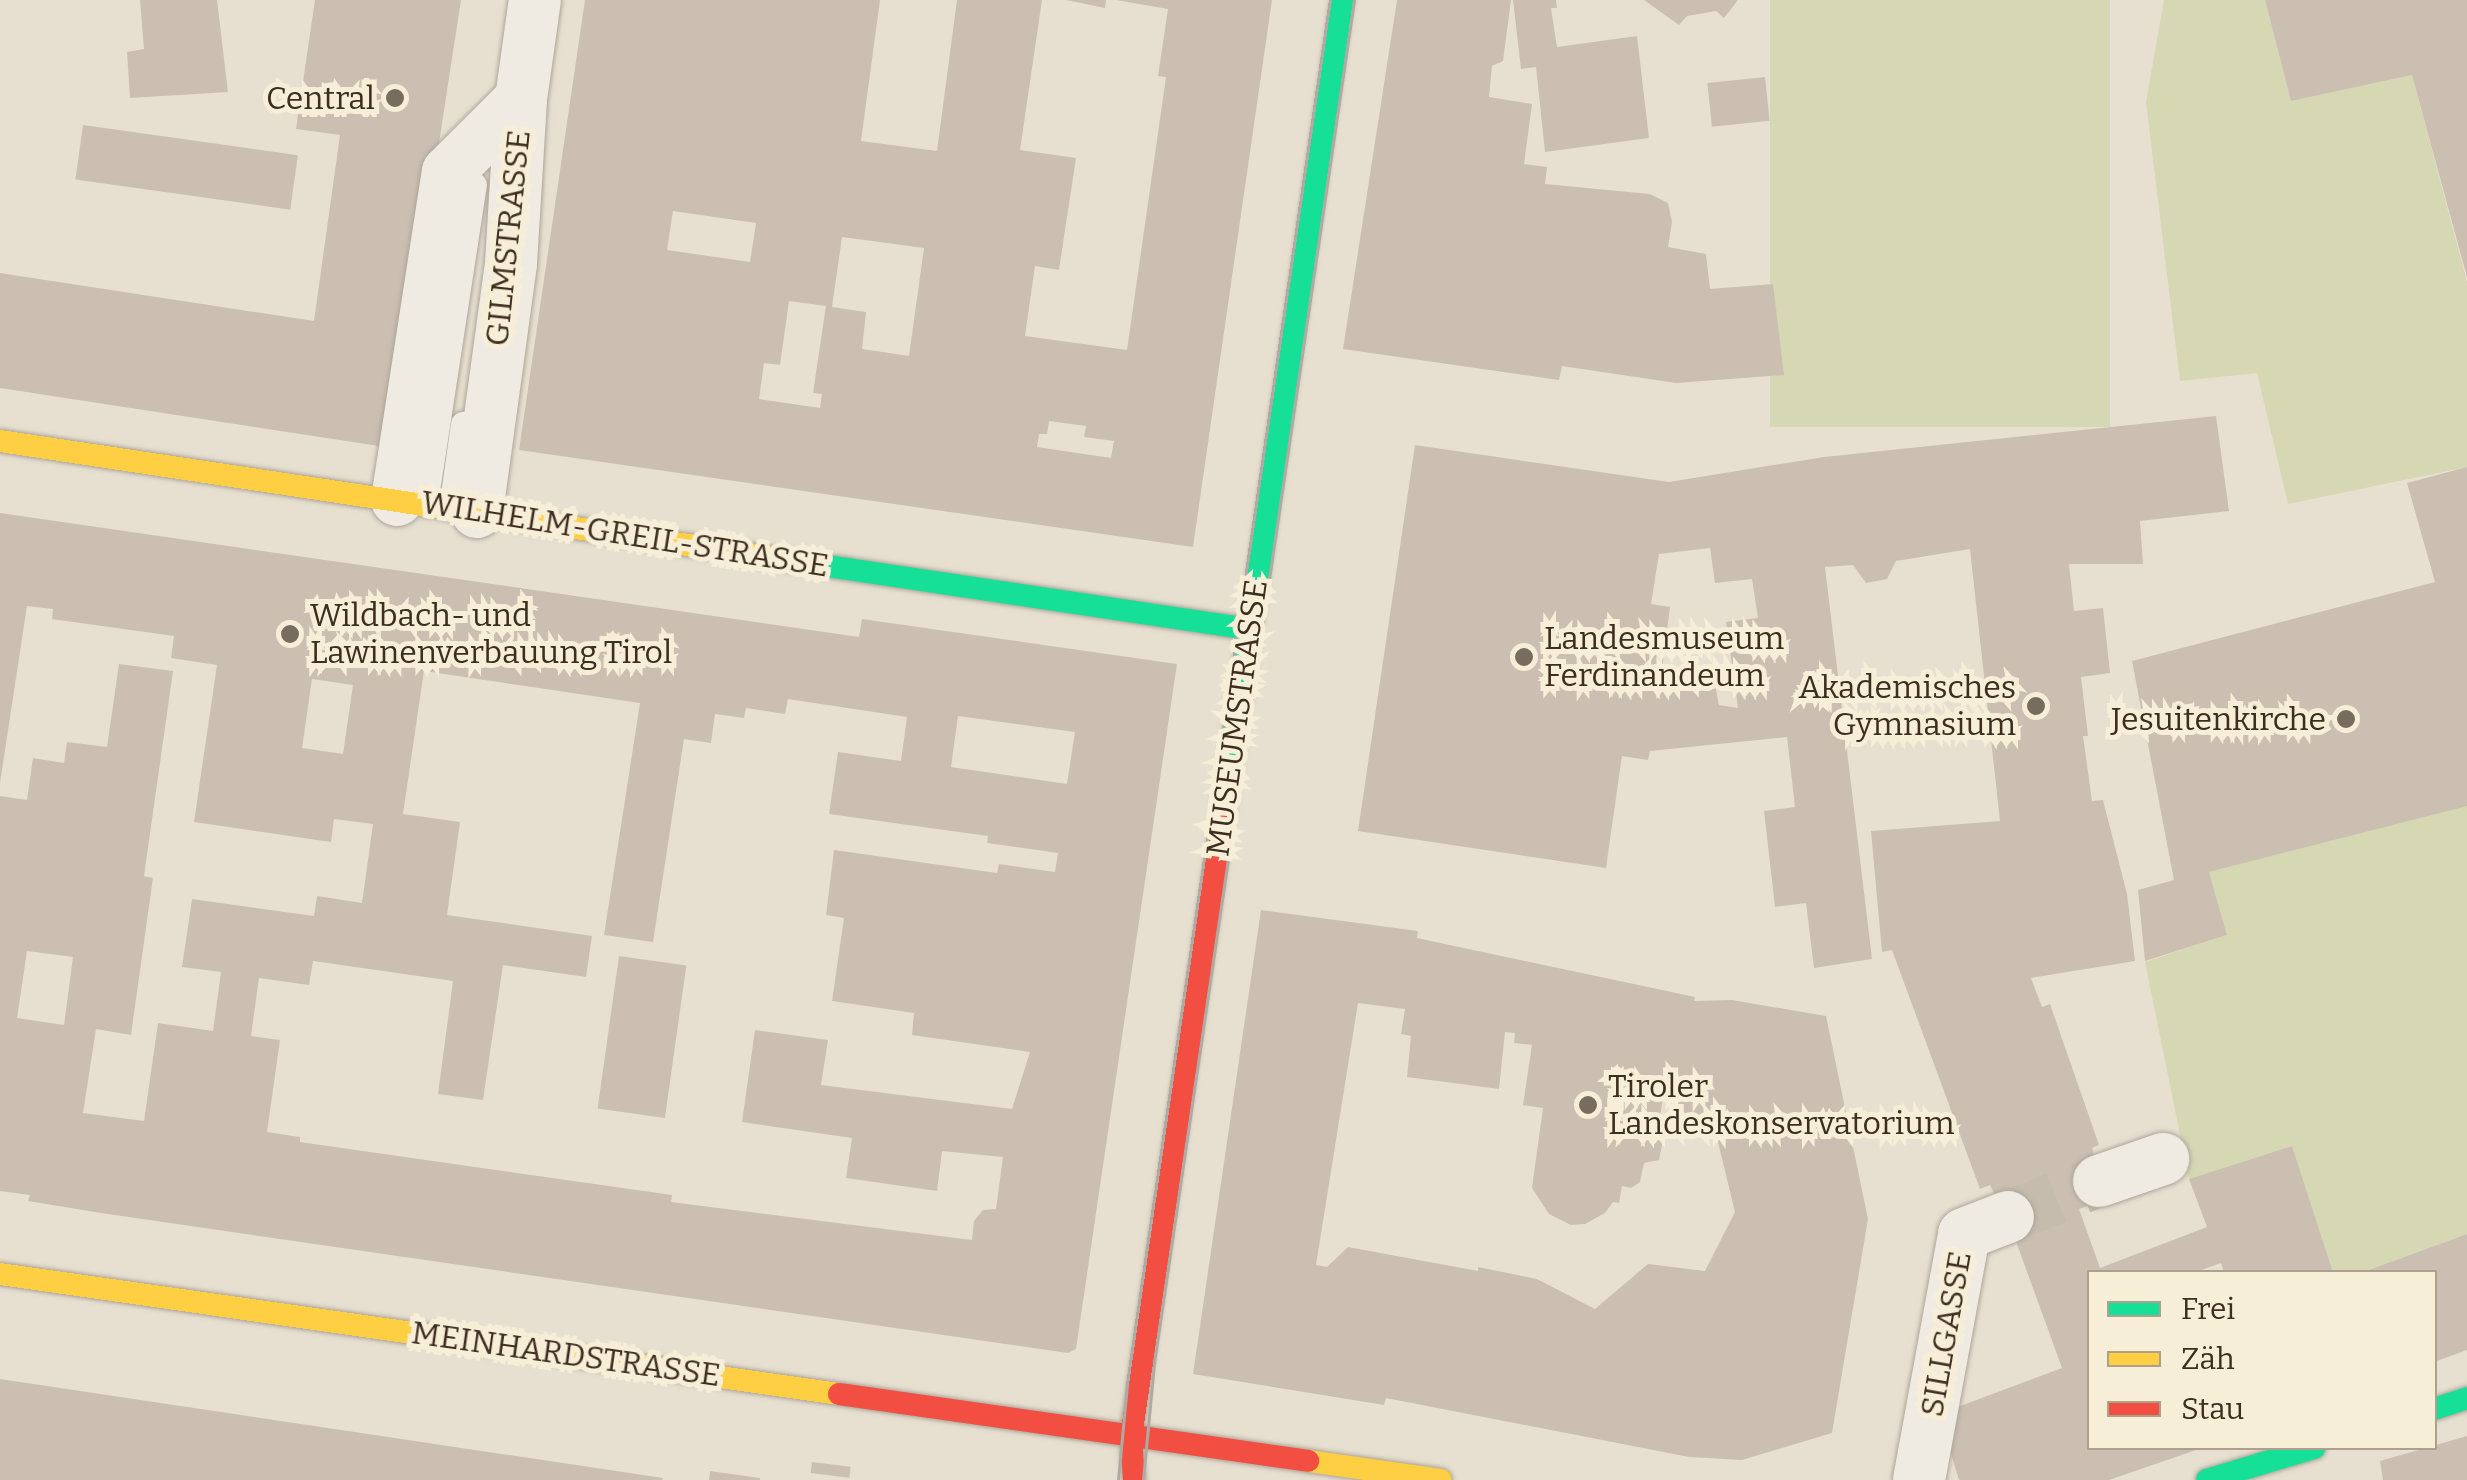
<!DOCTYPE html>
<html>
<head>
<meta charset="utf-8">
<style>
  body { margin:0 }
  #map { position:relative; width:2467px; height:1480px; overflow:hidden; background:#e7e0d1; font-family:Bitter,serif }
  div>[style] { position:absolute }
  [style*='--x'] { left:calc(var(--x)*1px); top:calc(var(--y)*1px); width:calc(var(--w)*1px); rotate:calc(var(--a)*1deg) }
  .green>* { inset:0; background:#d6d7b3; transform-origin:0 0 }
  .building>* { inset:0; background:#cbbfb2; transform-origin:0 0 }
  .street-tunnel>* { height:52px; margin-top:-26px; transform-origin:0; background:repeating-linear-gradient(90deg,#c5bcae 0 52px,transparent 0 78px) }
  .roads { filter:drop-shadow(0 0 2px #ada599) drop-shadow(0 0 2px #ada599) }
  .lane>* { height:25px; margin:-12.5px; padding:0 12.5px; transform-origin:12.5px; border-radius:12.5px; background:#efebe3 }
  .street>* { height:52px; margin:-26px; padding:0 26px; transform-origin:26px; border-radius:26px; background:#efebe3 }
  .fast>* { height:22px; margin:-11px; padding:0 11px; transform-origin:11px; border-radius:11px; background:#16e098 }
  .slow>* { height:22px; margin:-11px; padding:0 11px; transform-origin:11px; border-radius:11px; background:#ffcf43 }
  .jam>* { height:22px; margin:-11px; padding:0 11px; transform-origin:11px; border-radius:11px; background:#f24e42 }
  .tram>* { height:2.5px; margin:-1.25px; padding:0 1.25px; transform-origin:1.25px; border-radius:1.25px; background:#afaaa2 }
  .dots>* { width:28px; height:28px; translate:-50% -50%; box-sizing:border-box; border:5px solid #f7eed8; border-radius:50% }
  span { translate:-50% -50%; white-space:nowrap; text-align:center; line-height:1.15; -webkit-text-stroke:10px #f7eed8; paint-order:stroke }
  .poi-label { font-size:32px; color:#3d2e20 }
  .right { translate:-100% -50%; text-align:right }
  .left { translate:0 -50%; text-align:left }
  .street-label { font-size:32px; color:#3d2e20 }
  .legend { position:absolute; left:2087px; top:1270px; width:350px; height:180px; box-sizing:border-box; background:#f7eed8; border:2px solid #ada18e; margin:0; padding:12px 18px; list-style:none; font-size:30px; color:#3d2e20 }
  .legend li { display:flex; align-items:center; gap:20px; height:50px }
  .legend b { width:50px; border:2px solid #ada18e }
</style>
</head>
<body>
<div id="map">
  <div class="green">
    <i style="left:1770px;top:0;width:340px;height:427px"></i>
    <i style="clip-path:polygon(2164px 0,2265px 0,2291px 101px,2412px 75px,2467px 282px,2467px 467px,2288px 504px,2257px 373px,2180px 381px,2146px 102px)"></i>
    <i style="clip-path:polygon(2467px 805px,2467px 1234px,2362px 1272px,2333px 1272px,2292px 1146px,2189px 1179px,2145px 962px,2227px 935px,2209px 872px)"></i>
  </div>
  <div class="building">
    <i style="clip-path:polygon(140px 0,217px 0,228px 92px,130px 98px,127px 52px,144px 49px)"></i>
    <i style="clip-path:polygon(315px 0,461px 0,392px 448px,0 388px,0 273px,314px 321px,340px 135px,296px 129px)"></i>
    <i style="clip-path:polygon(evenodd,585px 0,880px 0,861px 141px,937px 151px,957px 0,1042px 0,1020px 150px,1076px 158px,1059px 270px,1035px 266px,1025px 336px,1127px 350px,1166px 77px,1158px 76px,1168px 9px,1116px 0,1272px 0,1193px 547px,519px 450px,585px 0,673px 211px,756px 223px,750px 262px,667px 250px,673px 211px,585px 0,842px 237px,924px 248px,909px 356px,862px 349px,866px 312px,832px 307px,842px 237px,585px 0,789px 301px,826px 306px,813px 393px,822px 394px,820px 408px,759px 399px,764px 363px,780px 365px,789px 301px,585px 0,1049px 421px,1086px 426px,1084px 437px,1114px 441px,1111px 458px,1037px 447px,1039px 434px,1047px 434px,1049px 421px)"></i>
    <i style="clip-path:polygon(1066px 0,1106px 0,1105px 8px)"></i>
    <i style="clip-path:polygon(1397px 0,1511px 0,1503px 61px,1492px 66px,1489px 97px,1532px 104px,1524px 164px,1547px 167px,1545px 184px,1650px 194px,1668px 203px,1672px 222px,1668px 247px,1706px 254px,1710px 289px,1773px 284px,1784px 375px,1676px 383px,1562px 366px,1559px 380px,1343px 349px)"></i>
    <i style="clip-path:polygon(1513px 0,1556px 0,1557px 8px,1551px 8px,1557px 47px,1637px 36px,1649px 138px,1545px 152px,1536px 67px,1521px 69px)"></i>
    <i style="clip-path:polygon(1644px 0,1738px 0,1724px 18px,1716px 11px,1687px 16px,1679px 25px)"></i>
    <i style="clip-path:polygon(2265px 0,2467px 0,2467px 277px,2412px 75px,2291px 101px)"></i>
    <i style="left:1765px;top:77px;width:44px;height:58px;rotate:84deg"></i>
    <i style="left:83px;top:125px;width:217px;height:55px;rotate:8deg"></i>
    <i style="clip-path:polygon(evenodd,2216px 416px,2229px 511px,2140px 521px,2143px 564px,2069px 564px,2074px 611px,2103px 608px,2110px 673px,2081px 677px,2088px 736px,2083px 736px,2092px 801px,2103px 800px,2127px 894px,2135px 961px,2031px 978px,2042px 1007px,2050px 1004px,2099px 1145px,2092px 1148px,2106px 1199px,2079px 1209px,2100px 1268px,2207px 1227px,2189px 1179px,2292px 1146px,2333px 1272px,2224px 1272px,2221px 1263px,2196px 1272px,2090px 1272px,2090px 1448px,2202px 1448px,2109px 1480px,1959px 1480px,1939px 1414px,2062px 1368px,2010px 1225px,1990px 1185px,1980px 1189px,1892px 950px,1882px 952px,1871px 831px,2000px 821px,1970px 549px,1896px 561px,1887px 579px,1866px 583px,1853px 565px,1825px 567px,1872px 959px,1814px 968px,1806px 903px,1775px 907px,1764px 811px,1795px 807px,1787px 737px,1650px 751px,1648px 760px,1622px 756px,1606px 868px,1358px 831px,1415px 445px,1669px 482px,1824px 457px,2216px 416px,1710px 548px,1715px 583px,1752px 579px,1758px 618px,1726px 622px,1738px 708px,1719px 705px,1715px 685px,1661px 676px,1670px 607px,1651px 604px,1659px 554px,1710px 548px)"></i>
    <i style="clip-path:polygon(2467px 467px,2467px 806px,2209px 872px,2227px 935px,2145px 961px,2138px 890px,2174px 880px,2132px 661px,2435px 582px,2407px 483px)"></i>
    <i style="clip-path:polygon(evenodd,0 513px,859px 637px,862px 619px,1177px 664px,1076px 1349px,1068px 1353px,101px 1213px,28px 1201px,30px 1195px,0 1191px,0 796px,27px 800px,33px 758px,64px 763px,67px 742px,107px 747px,119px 664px,173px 671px,144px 876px,153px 878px,131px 1035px,96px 1029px,83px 1113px,144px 1121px,158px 1023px,213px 1031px,221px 972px,182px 967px,192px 899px,314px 916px,317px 896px,362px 903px,373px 824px,334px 819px,331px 842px,194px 822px,217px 665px,171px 658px,174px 636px,52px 619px,53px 609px,27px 606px,0 783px,0 513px,424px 671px,640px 703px,604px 935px,653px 942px,684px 739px,711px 743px,715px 714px,744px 718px,746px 708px,785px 714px,788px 699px,907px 717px,901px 761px,838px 752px,829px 814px,988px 836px,987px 843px,1058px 853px,1055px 872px,999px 864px,997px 873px,834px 850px,826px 915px,844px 918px,832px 1001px,914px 1013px,912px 1035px,1030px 1052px,1012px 1109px,821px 1085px,828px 1040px,755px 1030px,742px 1122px,852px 1138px,846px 1178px,937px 1191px,942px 1151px,1003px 1157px,996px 1209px,983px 1210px,974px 1221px,972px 1240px,671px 1202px,672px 1195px,300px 1142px,300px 1137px,267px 1132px,280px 1040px,251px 1036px,259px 978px,309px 985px,313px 961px,453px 981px,438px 1094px,483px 1100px,503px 965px,586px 977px,592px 936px,447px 915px,460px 822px,403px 814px,424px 671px,0 513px,312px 679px,353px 685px,343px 754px,302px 748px,312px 679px,0 513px,958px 716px,1075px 732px,1067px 784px,951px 767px,958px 716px,0 513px,27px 951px,73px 957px,64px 1025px,17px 1018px,27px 951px)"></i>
    <i style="clip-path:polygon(evenodd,1261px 910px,1418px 931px,1417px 938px,1695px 997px,1694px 1001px,1732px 1000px,1826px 1016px,1868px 1219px,1832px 1433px,1742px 1460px,1689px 1457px,1386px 1398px,1384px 1405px,1193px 1374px,1261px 910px,1358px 1003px,1405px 1009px,1401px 1034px,1411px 1036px,1407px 1077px,1499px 1089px,1505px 1032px,1515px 1033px,1514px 1043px,1532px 1045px,1523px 1105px,1543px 1108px,1532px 1188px,1549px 1214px,1571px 1225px,1585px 1224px,1605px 1213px,1613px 1202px,1619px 1203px,1622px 1186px,1631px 1188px,1640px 1182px,1644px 1163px,1659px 1160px,1664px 1134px,1658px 1127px,1665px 1087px,1681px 1090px,1675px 1118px,1684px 1129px,1716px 1134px,1735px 1212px,1705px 1271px,1648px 1264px,1595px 1309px,1537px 1279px,1478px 1267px,1478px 1271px,1348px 1247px,1327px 1267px,1316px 1265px,1358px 1003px)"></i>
    <i style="left:619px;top:956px;width:68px;height:154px;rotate:8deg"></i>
    <i style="clip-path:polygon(2467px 1234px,2467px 1350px,2434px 1362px,2434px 1272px,2363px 1272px)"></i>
    <i style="clip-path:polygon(0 1379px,663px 1478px,662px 1480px,0 1480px)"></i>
    <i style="clip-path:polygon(2467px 1436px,2467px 1480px,2383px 1480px,2380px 1461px)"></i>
    <i style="left:812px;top:1462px;width:39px;height:11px;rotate:7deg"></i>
    <i style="clip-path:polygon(710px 1471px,760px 1478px,760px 1480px,709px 1480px)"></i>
  </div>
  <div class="street-tunnel">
    <i style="--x:2008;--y:1217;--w:98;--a:-21.6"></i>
  </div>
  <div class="roads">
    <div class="lane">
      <i style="--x:425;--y:504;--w:323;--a:-81.3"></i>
      <i style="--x:451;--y:508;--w:85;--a:-81.9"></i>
    </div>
    <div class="street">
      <i style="--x:397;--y:500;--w:332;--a:-81.2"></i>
      <i style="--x:448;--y:172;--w:103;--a:-45"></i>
      <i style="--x:477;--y:512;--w:251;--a:-82.2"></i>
      <i style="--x:511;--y:263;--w:164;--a:-86.5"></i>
      <i style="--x:521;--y:99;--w:100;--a:-82"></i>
      <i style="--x:2099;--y:1181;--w:68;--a:-19"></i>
      <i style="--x:1919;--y:1480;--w:250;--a:-79.6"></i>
      <i style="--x:1964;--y:1234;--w:47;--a:-21.1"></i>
    </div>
    <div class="fast">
      <i style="--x:794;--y:561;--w:460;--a:8.5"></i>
      <i style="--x:1224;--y:807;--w:816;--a:-81.68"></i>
      <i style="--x:2434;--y:1409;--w:35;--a:-18"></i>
      <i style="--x:2207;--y:1480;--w:112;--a:-16.7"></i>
    </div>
    <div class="slow">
      <i style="--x:0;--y:441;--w:803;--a:8.59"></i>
      <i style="--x:0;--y:1274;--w:848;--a:8.14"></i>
      <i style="--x:1308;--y:1461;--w:134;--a:8.1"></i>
    </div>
    <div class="jam">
      <i style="--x:839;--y:1394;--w:474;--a:8.1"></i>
      <i style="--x:1134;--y:1480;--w:43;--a:-94"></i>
      <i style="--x:1131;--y:1437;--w:637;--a:-81.6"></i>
    </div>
  </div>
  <div class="tram">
    <i style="--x:1118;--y:1480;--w:96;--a:-84.6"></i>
    <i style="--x:1127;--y:1384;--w:1399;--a:-81.66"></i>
    <i style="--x:1143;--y:1480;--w:118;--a:-84.6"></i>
    <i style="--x:1154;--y:1363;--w:1378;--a:-81.65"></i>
  </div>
  <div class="dots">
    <i style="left:395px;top:98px;background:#786c5e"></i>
    <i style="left:290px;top:634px;background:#786c5e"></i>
    <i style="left:1524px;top:657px;background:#786c5e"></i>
    <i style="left:2036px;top:706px;background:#786c5e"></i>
    <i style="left:2346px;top:719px;background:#786c5e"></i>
    <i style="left:1588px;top:1105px;background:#786c5e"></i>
  </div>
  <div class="poi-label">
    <span class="right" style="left:375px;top:98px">Central</span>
    <span class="left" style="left:310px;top:634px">Wildbach- und<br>Lawinenverbauung Tirol</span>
    <span class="left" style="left:1544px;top:657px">Landesmuseum<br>Ferdinandeum</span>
    <span class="right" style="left:2016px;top:706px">Akademisches<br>Gymnasium</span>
    <span class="right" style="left:2326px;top:719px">Jesuitenkirche</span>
    <span class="left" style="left:1608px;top:1105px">Tiroler<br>Landeskonservatorium</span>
  </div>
  <div class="street-label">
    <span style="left:508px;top:238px;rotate:-84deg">GILMSTRASSE</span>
    <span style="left:625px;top:534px;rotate:9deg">WILHELM-GREIL-STRASSE</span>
    <span style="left:1237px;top:718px;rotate:-82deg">MUSEUMSTRASSE</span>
    <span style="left:1946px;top:1334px;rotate:-80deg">SILLGASSE</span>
    <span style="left:566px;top:1354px;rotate:8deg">MEINHARDSTRASSE</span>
  </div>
  <ul class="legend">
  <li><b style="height:12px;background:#16e098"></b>Frei</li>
  <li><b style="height:12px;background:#ffcf43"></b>Zäh</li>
  <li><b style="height:12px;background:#f24e42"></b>Stau</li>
  </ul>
</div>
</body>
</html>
